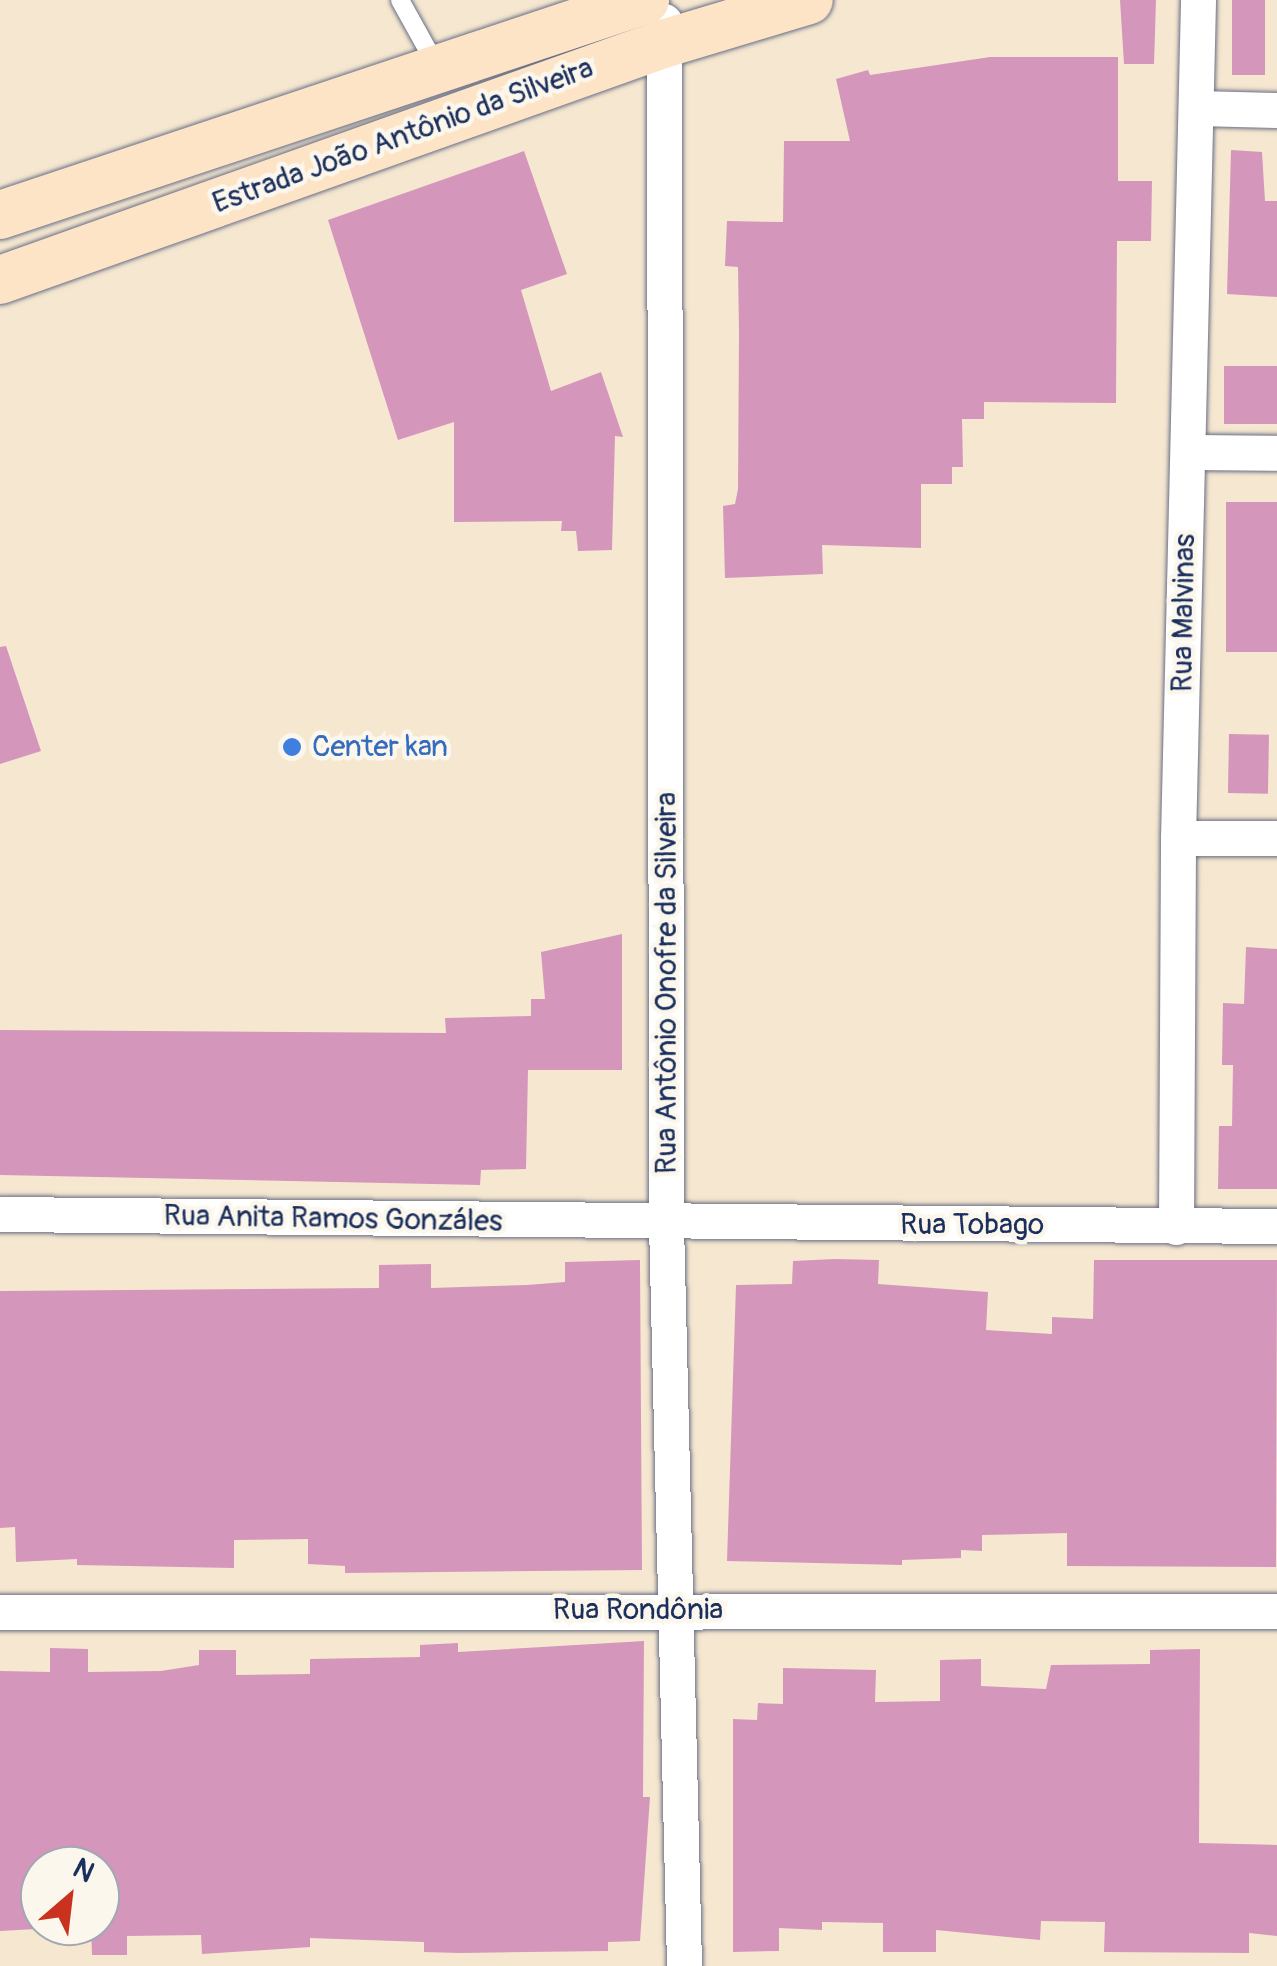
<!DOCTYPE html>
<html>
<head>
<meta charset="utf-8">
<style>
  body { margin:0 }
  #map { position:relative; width:1277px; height:1966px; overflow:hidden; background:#f6e7d0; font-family:Pangolin,sans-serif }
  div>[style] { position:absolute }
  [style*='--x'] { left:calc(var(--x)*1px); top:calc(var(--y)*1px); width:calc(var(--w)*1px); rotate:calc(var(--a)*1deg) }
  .building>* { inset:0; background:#d596bc; transform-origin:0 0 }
  .roads { filter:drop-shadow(0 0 2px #686f86) drop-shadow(0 0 2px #686f86) }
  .service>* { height:18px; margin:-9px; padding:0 9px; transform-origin:9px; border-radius:9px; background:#fff }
  .minor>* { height:35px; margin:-17.5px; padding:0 17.5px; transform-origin:17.5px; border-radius:17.5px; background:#fff }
  .secondary>* { height:48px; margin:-24px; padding:0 24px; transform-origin:24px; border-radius:24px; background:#fee4c6 }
  .dots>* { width:28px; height:28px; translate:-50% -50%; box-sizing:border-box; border:5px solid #fbf7ec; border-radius:50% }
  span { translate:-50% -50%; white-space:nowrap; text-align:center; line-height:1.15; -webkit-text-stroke:9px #fbf7ec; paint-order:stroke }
  .street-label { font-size:30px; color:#1b2f5e }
  .shop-label { font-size:30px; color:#366cbe }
  .left { translate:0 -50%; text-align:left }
  .north { position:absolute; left:20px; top:1846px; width:100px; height:100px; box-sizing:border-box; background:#fbf7ec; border:2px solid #a1a7b3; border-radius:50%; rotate:28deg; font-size:28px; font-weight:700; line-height:40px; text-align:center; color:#1b2f5e }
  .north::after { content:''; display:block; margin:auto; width:35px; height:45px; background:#c8321e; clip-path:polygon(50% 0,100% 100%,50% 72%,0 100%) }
</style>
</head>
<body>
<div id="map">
  <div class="building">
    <i style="clip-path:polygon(1120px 0,1156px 0,1154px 64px,1124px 64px)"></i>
    <i style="left:1232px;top:0;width:33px;height:75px"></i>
    <i style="clip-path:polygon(1118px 57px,1118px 181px,1152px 181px,1151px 241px,1117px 241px,1116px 403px,984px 402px,984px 419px,962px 419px,963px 467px,952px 467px,952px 484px,921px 484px,921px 548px,822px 545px,823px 574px,725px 578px,723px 506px,735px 504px,738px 489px,739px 333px,738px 267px,725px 266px,727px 221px,783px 222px,784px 141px,850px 141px,836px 79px,868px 70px,870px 75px,990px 57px)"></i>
    <i style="clip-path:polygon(1231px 150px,1262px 152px,1265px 201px,1277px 201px,1277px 297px,1227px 294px)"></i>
    <i style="clip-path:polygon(524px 151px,567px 274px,521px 290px,551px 391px,601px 372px,623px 437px,615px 436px,612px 550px,578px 551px,576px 531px,561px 531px,562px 521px,454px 522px,454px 422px,398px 440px,328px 220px)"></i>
    <i style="left:1277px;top:366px;width:58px;height:53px;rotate:90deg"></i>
    <i style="left:1226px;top:502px;width:51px;height:150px"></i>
    <i style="clip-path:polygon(6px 646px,41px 751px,0 764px,0 647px)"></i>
    <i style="left:1229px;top:734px;width:40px;height:59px;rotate:1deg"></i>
    <i style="clip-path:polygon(622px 934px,622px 1070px,528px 1070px,526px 1169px,481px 1170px,480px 1185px,0 1175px,0 1030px,446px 1033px,445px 1018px,531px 1016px,531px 999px,545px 999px,541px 952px)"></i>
    <i style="clip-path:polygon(1246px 947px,1277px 949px,1277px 1189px,1218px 1189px,1219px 1126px,1232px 1126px,1233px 1065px,1222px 1065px,1223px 1003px,1244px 1004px)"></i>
    <i style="clip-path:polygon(835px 1259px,879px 1260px,878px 1284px,988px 1292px,986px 1330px,1052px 1334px,1052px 1317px,1093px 1319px,1094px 1260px,1277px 1260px,1276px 1567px,1067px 1566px,1067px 1533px,982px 1535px,982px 1551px,961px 1550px,961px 1558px,902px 1560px,902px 1565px,727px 1561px,736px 1285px,792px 1284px,793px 1261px)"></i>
    <i style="clip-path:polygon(640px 1260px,642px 1570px,345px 1573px,345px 1566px,308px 1564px,308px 1539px,234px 1540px,234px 1568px,77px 1565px,77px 1559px,16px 1562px,15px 1527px,0 1528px,0 1291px,379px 1288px,379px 1265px,431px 1264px,431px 1288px,527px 1285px,565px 1282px,565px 1262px)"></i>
    <i style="clip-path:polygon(evenodd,644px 1641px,643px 1797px,650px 1797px,640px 1941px,608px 1942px,608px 1951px,460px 1953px,424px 1952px,424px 1942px,310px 1938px,310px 1947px,202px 1954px,201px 1935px,127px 1936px,127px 1955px,92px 1955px,91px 1926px,0 1931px,0 1671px,50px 1672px,50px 1648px,88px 1649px,88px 1672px,161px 1671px,199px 1665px,199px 1650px,236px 1650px,236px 1675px,310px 1674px,310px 1659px,420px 1657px,420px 1645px,458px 1643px,458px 1652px,644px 1641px,40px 1866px,100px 1866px,100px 1926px,40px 1926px,40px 1866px)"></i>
    <i style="clip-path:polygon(1200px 1649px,1199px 1843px,1277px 1845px,1277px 1936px,1249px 1933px,1249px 1953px,1104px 1952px,1105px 1922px,1041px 1921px,1040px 1940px,936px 1930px,936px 1952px,883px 1952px,883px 1923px,822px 1922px,822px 1930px,779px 1928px,779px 1951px,733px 1952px,733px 1719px,757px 1720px,758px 1703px,783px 1704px,783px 1668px,876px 1670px,875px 1702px,940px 1701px,940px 1660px,981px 1659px,981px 1686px,1046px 1689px,1051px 1665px,1150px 1664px,1150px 1650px)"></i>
  </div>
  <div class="roads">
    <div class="service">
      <i style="--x:400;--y:0;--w:74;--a:61"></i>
    </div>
    <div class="minor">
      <i style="--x:664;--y:21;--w:1202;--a:89.9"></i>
      <i style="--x:666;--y:1223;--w:743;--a:88.61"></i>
      <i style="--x:1196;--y:108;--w:81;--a:1.4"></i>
      <i style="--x:1188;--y:452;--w:89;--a:0.6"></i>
      <i style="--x:1178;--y:838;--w:99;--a:0"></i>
      <i style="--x:0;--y:1214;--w:1277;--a:0.54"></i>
      <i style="--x:1176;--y:1227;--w:389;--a:-89.7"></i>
      <i style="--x:1178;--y:838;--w:838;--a:-88.63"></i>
      <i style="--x:0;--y:1612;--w:1277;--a:-0.04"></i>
    </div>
    <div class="secondary">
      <i style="--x:0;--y:215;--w:680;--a:-18.43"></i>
      <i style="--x:0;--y:280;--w:707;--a:-19.59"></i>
      <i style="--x:666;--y:43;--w:149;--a:-16.7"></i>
    </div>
  </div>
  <div class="dots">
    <i style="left:292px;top:747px;background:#3f7fe0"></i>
  </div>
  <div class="street-label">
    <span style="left:403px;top:136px;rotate:-20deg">Estrada João Antônio da Silveira</span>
    <span style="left:1184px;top:613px;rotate:-89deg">Rua Malvinas</span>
    <span style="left:667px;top:983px;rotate:-90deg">Rua Antônio Onofre da Silveira</span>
    <span style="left:333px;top:1219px;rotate:1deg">Rua Anita Ramos Gonzáles</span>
    <span style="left:972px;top:1225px">Rua Tobago</span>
    <span style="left:638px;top:1610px">Rua Rondônia</span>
  </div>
  <div class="shop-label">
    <span class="left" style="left:312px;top:747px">Center kan</span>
  </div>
  <div class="north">N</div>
</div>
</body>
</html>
